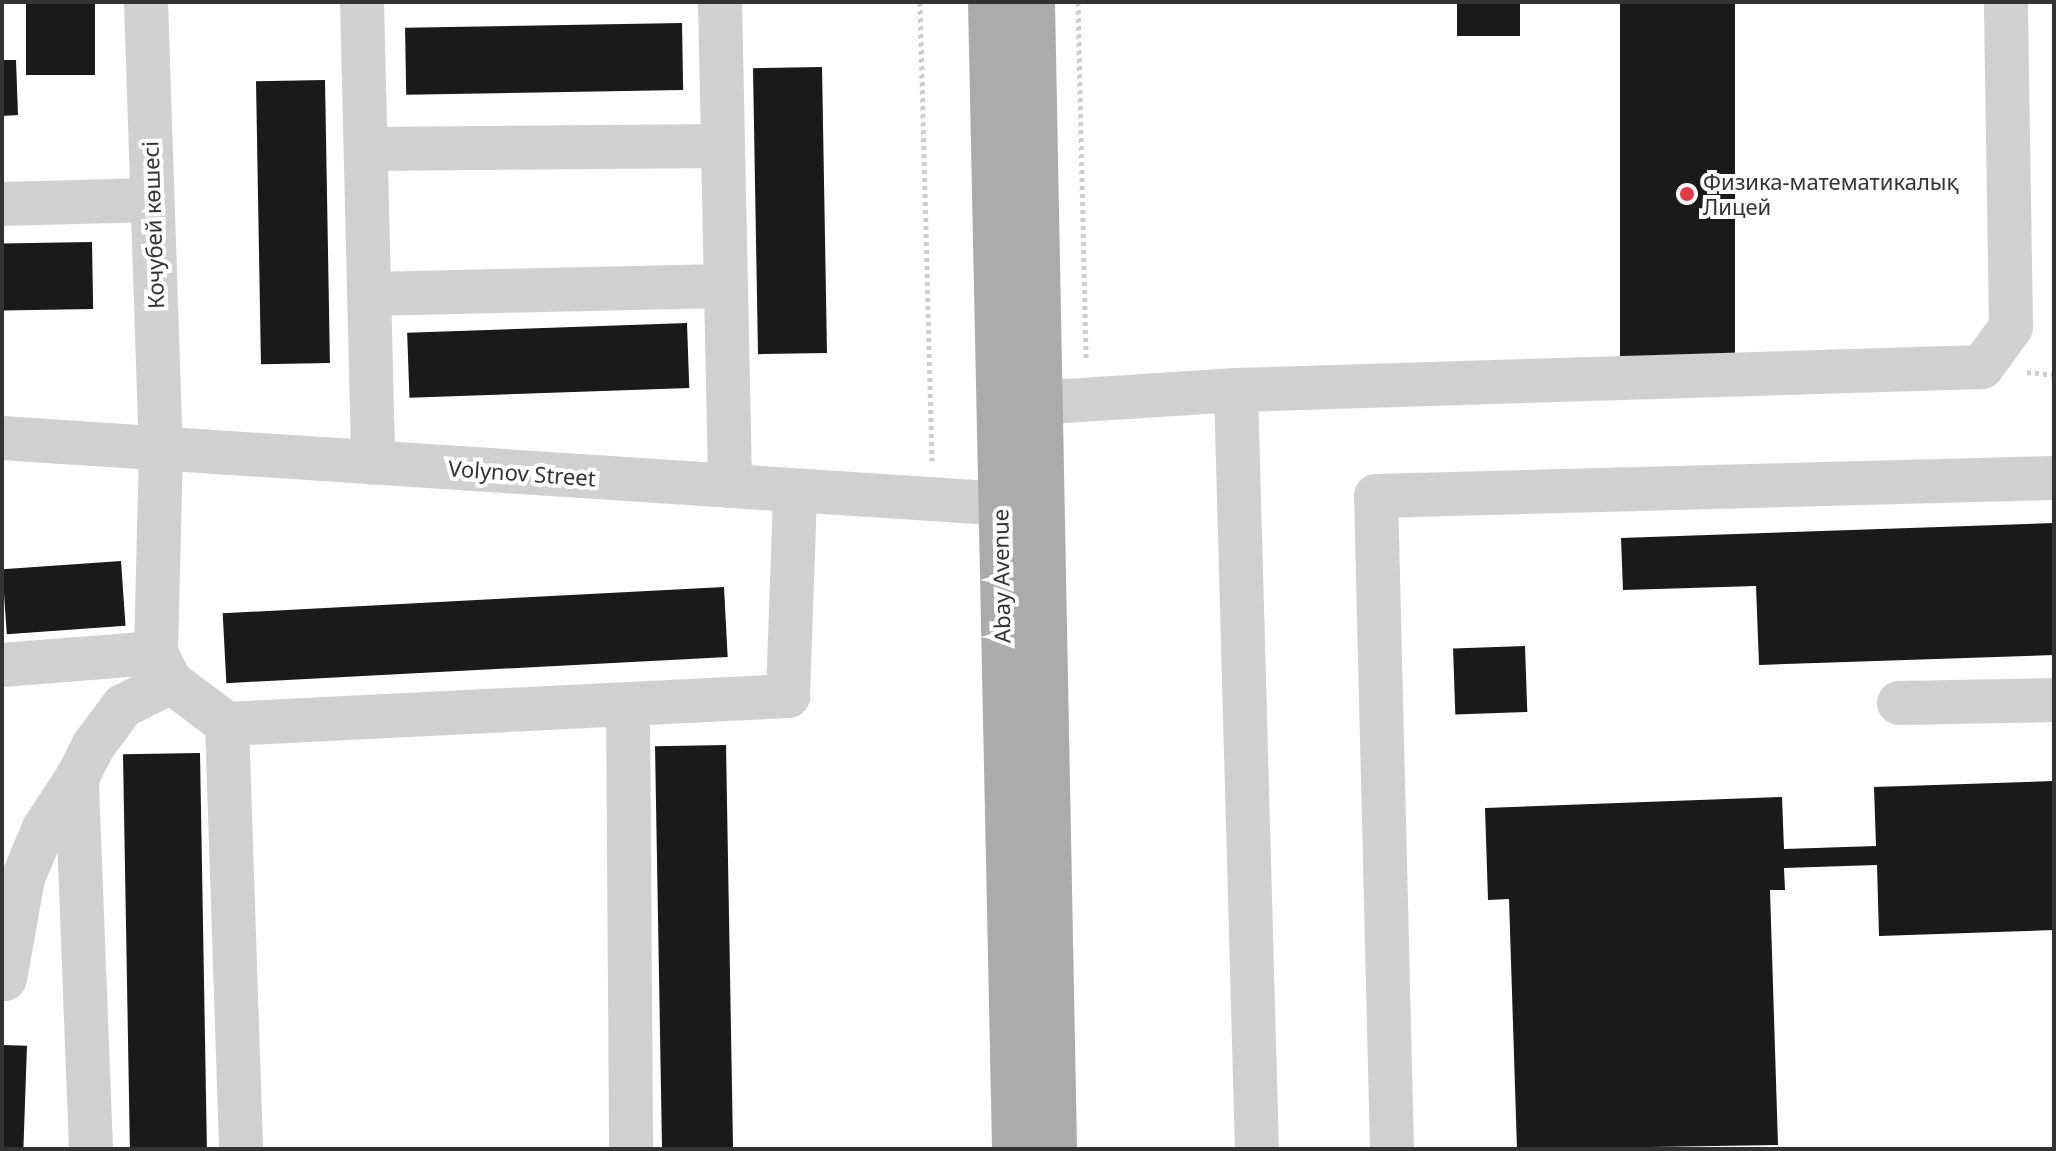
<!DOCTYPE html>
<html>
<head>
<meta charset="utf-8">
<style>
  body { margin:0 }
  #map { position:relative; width:2056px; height:1151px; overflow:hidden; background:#fff; font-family:"Noto Sans",sans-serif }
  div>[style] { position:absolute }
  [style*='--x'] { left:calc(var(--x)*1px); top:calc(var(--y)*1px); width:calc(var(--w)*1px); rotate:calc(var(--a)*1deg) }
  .building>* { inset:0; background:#1a1a1a; transform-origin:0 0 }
  .path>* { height:5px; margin-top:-2.5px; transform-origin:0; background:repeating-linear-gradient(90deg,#cdcdcd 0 4px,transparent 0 8px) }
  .minor>* { height:44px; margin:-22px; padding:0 22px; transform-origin:22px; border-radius:22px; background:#d0d0d0 }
  .major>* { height:44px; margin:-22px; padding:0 22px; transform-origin:22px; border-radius:22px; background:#ababab }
  .dots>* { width:22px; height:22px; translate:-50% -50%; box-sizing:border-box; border:4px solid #fff; border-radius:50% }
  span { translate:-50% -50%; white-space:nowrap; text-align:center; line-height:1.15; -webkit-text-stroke:8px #fff; paint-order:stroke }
  .poi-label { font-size:22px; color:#333 }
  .left { translate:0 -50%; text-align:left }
  .street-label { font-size:22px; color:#333 }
  .frame { position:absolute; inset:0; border:4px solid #333; pointer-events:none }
</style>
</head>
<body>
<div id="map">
  <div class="building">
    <i style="left:26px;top:2px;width:69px;height:73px"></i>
    <i style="left:1457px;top:2px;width:63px;height:34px"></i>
    <i style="left:1620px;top:2px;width:115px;height:362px"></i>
    <i style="left:682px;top:23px;width:67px;height:277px;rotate:89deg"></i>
    <i style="clip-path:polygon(2px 60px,16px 60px,18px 115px,2px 116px)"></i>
    <i style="left:822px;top:67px;width:286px;height:69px;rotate:89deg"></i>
    <i style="left:325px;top:80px;width:283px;height:69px;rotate:89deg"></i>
    <i style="left:92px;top:242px;width:67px;height:90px;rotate:89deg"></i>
    <i style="left:687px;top:323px;width:65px;height:280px;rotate:88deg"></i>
    <i style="clip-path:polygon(2054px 523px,2054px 655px,1759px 665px,1756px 586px,1623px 590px,1621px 538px)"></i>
    <i style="left:121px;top:561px;width:65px;height:119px;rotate:86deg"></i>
    <i style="left:724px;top:587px;width:70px;height:502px;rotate:87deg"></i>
    <i style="left:1525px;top:646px;width:66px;height:72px;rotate:88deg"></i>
    <i style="left:726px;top:745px;width:404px;height:71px;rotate:89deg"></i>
    <i style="left:200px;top:753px;width:396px;height:77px;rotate:89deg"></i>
    <i style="clip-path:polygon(2054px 781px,2054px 930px,1879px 936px,1877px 865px,1784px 868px,1785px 890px,1770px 890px,1778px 1145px,1517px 1149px,1509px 899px,1488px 900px,1485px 808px,1782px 797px,1784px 849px,1876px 846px,1874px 787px)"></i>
    <i style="left:2px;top:1045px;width:25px;height:104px;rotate:2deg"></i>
  </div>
  <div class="path">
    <i style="--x:920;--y:2;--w:459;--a:88.5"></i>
    <i style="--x:1078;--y:2;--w:359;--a:88.7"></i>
    <i style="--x:2027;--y:372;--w:27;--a:6"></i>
  </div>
  <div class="minor">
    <i style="--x:146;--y:2;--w:446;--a:88.1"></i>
    <i style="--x:161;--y:448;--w:205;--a:91.4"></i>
    <i style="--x:362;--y:2;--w:461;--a:88.6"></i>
    <i style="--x:720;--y:2;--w:484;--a:88.8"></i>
    <i style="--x:366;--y:149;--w:357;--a:-0.5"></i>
    <i style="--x:2;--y:204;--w:150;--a:-1.5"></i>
    <i style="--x:369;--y:294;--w:357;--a:-1.3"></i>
    <i style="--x:1236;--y:390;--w:759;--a:88.42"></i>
    <i style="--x:1004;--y:405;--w:232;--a:-3.7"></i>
    <i style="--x:1236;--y:390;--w:746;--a:-1.77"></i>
    <i style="--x:1982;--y:367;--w:49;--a:-54.1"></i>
    <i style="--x:2011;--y:327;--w:325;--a:-90.9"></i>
    <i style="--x:2;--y:438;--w:1037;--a:3.76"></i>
    <i style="--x:2;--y:665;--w:154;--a:-4.5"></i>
    <i style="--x:156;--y:653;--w:33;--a:63"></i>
    <i style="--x:171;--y:682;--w:70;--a:36.9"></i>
    <i style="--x:227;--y:724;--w:562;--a:-2.86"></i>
    <i style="--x:788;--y:696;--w:205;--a:-88"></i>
    <i style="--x:1899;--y:703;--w:155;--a:-1.1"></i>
    <i style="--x:628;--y:704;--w:445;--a:89.6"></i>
    <i style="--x:227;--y:724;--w:425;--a:88.1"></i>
    <i style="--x:5;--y:979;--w:103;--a:-79.9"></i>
    <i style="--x:23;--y:878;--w:54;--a:-67.2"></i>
    <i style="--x:44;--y:828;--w:60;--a:-56.6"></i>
    <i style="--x:91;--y:1149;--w:371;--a:-92.2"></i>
    <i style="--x:77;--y:778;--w:36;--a:-63"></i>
    <i style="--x:93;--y:746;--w:50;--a:-53.1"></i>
    <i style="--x:123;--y:706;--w:54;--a:-26.6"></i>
    <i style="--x:1392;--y:1149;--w:653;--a:-91.4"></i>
    <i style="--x:1376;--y:496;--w:678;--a:-1.52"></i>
  </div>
  <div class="major">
    <i style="--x:990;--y:2;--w:1147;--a:88.8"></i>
    <i style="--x:1033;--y:2;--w:1147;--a:88.9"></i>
  </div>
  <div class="dots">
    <i style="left:1687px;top:194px;background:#e63946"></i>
  </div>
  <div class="poi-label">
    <span class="left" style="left:1703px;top:194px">Физика-математикалық<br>Лицей</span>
  </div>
  <div class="street-label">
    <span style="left:153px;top:225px;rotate:-92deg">Кочубей көшесі</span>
    <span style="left:522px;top:473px;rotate:4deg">Volynov Street</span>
    <span style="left:1001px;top:576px;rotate:-91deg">Abay Avenue</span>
  </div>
  <div class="frame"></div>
</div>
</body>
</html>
